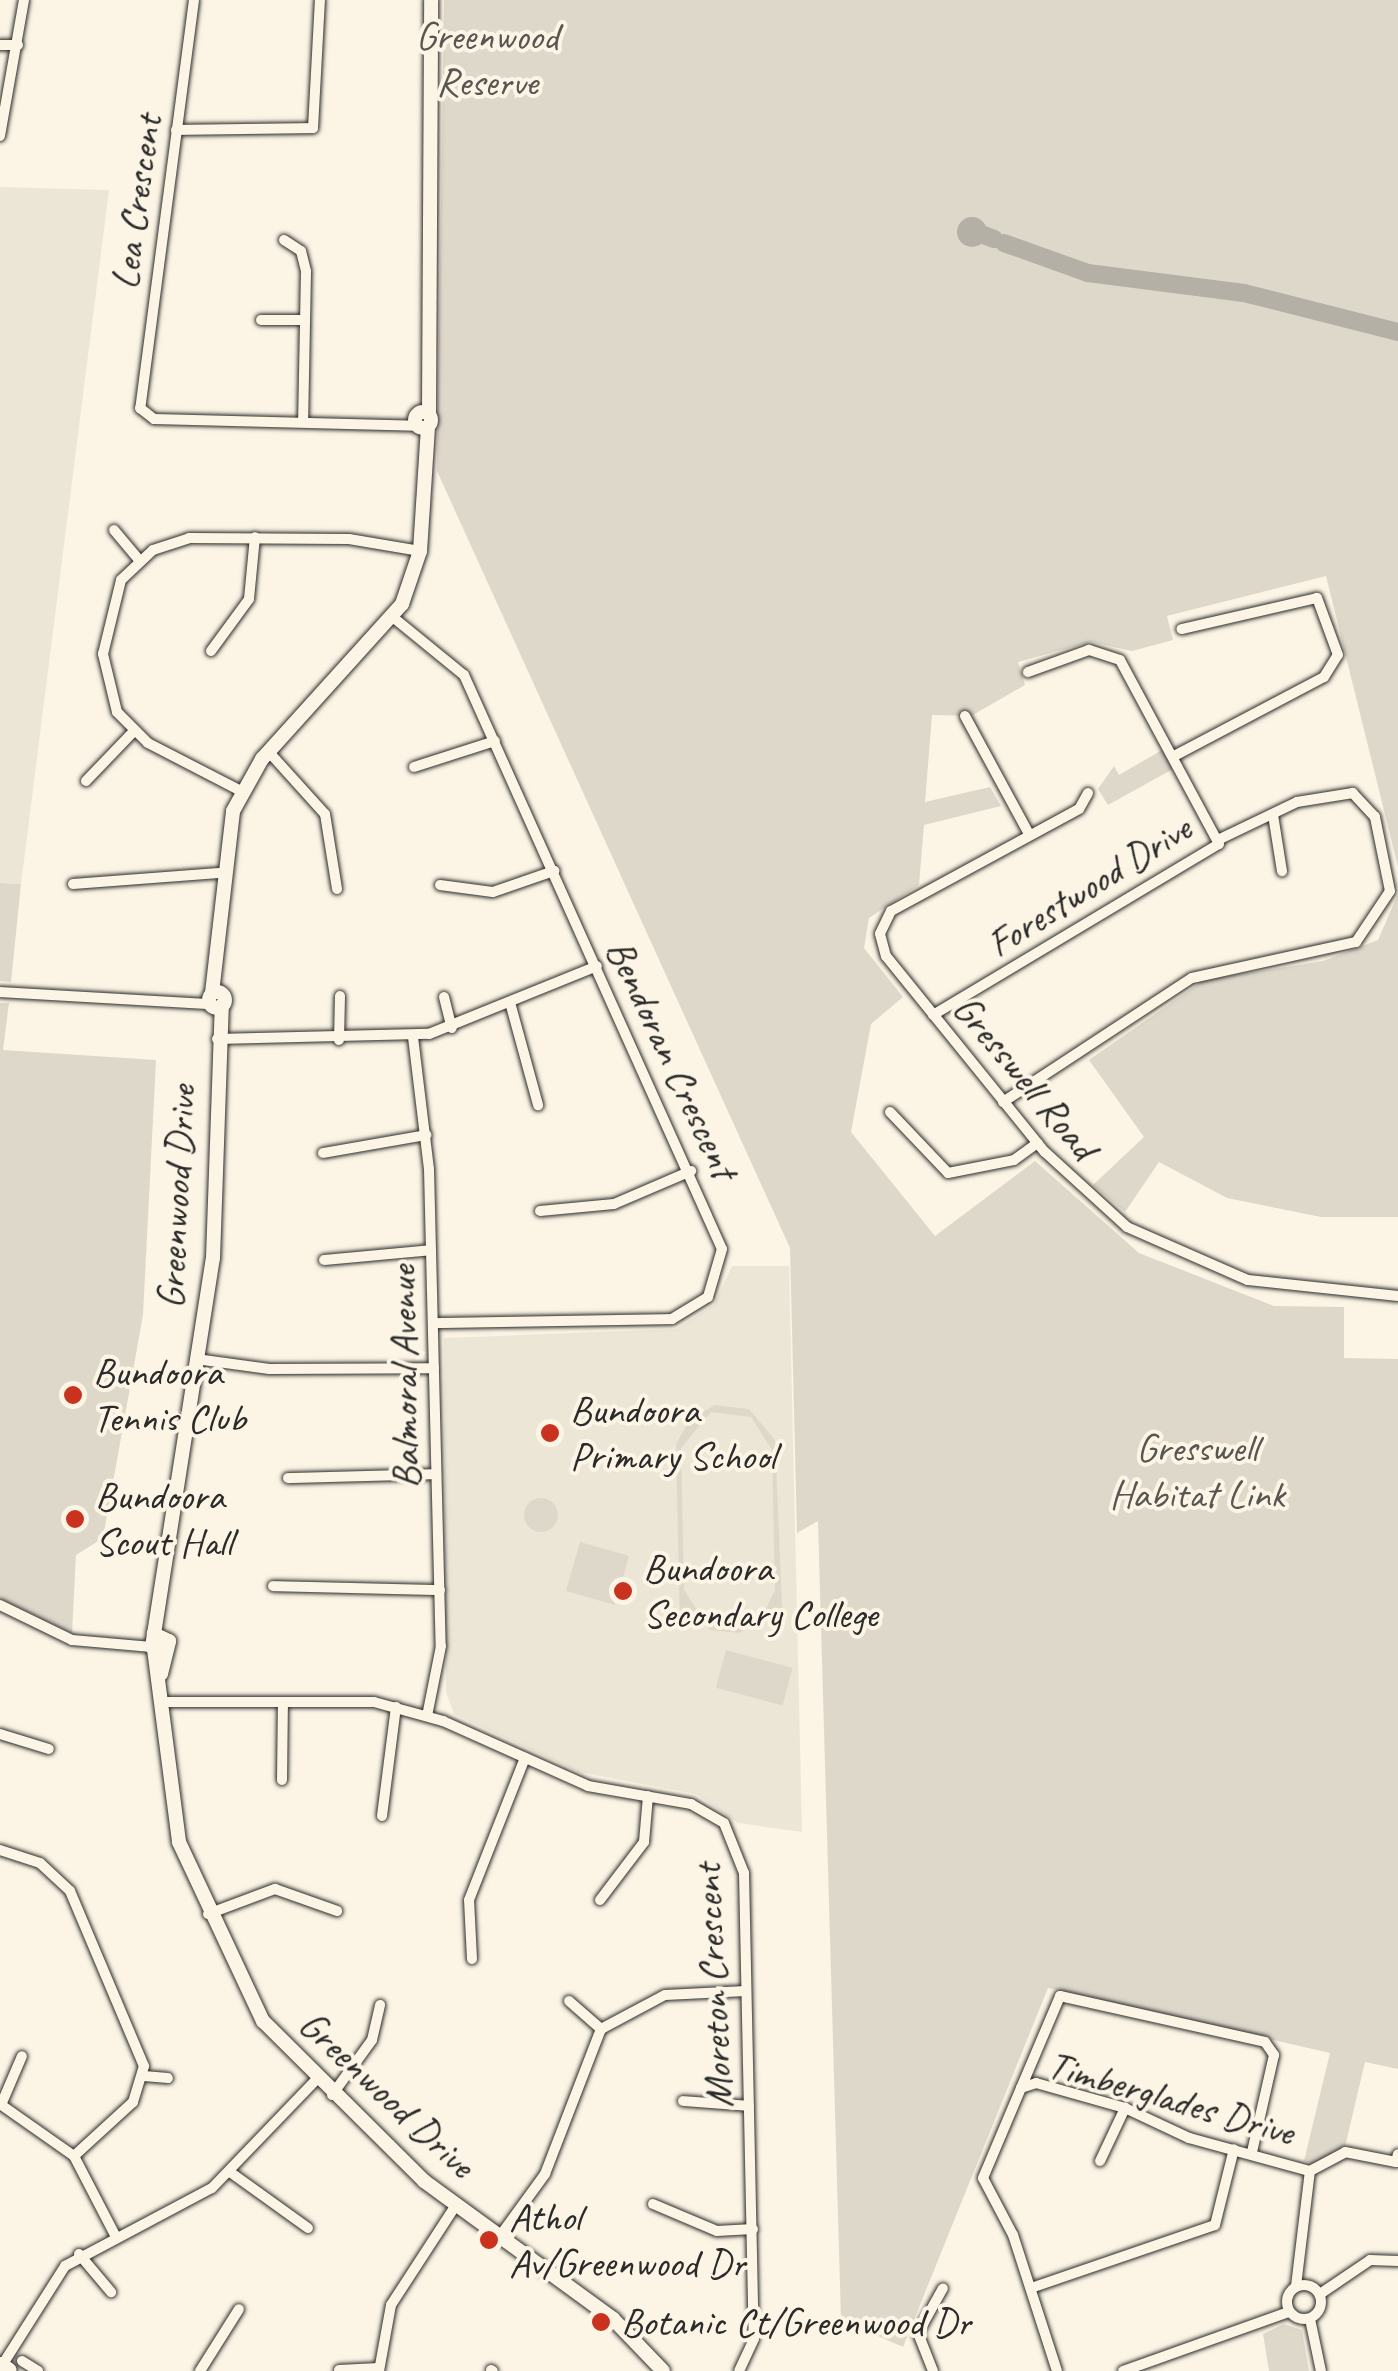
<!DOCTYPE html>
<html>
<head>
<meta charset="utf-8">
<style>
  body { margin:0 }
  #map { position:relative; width:1398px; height:2371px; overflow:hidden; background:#fcf5e5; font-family:Caveat,sans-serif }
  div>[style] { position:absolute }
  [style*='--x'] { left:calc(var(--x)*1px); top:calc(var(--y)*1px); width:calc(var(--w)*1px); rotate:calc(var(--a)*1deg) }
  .built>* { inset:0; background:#ece6d7 }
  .green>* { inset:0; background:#ded8ca; transform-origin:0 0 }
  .round { border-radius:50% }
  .water>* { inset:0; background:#b4b0a5 }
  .river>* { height:18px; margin:-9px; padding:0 9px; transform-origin:9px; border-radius:9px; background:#b4b0a5 }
  .roads { filter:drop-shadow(0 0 2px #2b2b2b) drop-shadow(0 0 2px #2b2b2b) }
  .minor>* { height:10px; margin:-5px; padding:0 5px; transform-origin:5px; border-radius:5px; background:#fcf5e5 }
  .minor>.ring { margin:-5px; padding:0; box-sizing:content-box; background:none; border:10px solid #fcf5e5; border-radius:50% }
  .tertiary>* { height:14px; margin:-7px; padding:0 7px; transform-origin:7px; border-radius:7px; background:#fcf5e5 }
  .tertiary>.ring { margin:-7px; padding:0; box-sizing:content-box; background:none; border:14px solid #fcf5e5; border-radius:50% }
  .trunk>* { height:18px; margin:-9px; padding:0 9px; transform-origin:9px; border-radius:9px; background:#fcf5e5 }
  .dots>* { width:28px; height:28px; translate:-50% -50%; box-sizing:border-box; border:5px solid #fcf5e5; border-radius:50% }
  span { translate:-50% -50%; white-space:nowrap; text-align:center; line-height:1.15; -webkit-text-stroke:8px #fcf5e5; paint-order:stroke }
  .park-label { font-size:40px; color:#585653 }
  .street-label { font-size:40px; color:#2b2b2b }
  .poi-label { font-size:40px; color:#2b2b2b }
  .left { translate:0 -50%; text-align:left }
</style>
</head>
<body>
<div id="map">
  <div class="built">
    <i style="clip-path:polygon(0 187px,109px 190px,21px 884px,0 883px)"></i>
    <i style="clip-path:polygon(732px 1266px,789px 1266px,802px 1832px,738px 1823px,696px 1794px,579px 1772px,454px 1714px,446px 1692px,444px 1338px,676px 1329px,714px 1305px)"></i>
  </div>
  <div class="green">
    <i style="clip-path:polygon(444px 0,1398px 0,1398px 867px,1326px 576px,1167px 616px,1173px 640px,1132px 651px,1091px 642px,1018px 662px,1025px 685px,971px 716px,932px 715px,925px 802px,990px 787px,1001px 806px,924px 825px,919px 885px,869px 918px,864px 948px,903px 997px,871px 1024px,851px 1132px,935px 1236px,1035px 1161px,1139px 1253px,1274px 1306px,1344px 1307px,1344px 1358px,1398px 1359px,1398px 2069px,1365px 2062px,1345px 2147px,1316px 2164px,1304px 2161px,1330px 2053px,1048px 1988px,903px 2347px,841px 2320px,818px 1521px,797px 1533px,790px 1248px,437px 471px)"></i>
    <i style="clip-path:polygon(1162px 750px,1173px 769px,1108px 805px,1098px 789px,1114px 766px,1119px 775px)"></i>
    <i style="clip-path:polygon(0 883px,21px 884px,11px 982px,0 981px)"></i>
    <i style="clip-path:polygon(1398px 894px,1398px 1217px,1321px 1217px,1227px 1198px,1159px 1162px,1125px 1212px,1093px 1185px,1144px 1137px,1089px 1060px,1204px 980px,1323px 961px,1378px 940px)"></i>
    <i style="clip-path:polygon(0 1003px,9px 1003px,3px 1050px,156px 1060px,143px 1315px,103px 1538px,76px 1555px,72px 1633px,0 1599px)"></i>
    <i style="clip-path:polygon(evenodd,715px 1405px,749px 1409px,775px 1440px,783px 1630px,776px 1607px,740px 1633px,710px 1630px,685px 1609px,680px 1627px,676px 1444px,690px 1419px,715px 1405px,711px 1412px,751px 1417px,772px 1450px,775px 1590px,764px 1613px,736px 1628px,705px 1622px,684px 1590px,681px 1448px,711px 1412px)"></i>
    <i class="round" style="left:524px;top:1498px;width:34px;height:34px"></i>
    <i style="left:580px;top:1542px;width:51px;height:51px;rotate:16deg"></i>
    <i style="left:726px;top:1650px;width:69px;height:39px;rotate:15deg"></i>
    <i style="clip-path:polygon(1284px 2324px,1302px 2330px,1309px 2371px,1269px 2371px,1263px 2334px)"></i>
  </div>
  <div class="water">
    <i class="round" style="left:957px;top:217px;width:30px;height:30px"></i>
  </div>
  <div class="river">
    <i style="--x:981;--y:234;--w:14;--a:21"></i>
    <i style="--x:1004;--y:243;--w:89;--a:19.7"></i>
    <i style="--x:1088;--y:273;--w:157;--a:7.3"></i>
    <i style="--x:1244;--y:293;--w:159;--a:14.2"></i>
  </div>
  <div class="roads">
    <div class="minor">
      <i style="--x:194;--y:0;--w:412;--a:97.5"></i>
      <i style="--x:140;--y:408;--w:18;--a:38"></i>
      <i style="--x:154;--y:419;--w:262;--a:1.5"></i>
      <i style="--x:0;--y:45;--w:18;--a:0"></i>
      <i style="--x:176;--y:130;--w:137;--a:-0.8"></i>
      <i style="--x:313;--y:128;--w:128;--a:-86.9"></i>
      <i style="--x:0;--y:136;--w:138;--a:-80"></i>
      <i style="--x:284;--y:240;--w:20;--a:33"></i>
      <i style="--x:301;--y:251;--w:21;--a:76"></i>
      <i style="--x:306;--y:271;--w:150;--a:91.1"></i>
      <i style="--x:261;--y:320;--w:44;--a:0"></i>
      <i style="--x:114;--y:530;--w:39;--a:50"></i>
      <i style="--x:394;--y:618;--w:90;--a:39.2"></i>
      <i style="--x:464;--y:675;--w:629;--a:65.8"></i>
      <i style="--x:722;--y:1249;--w:50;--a:106.3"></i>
      <i style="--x:708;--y:1297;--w:42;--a:148.6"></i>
      <i style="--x:672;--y:1319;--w:239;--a:179"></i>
      <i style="--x:211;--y:651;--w:64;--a:-53.8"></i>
      <i style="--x:249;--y:599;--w:62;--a:-84.5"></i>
      <i style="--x:965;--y:716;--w:134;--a:61.5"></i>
      <i style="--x:268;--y:751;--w:85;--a:47.9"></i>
      <i style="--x:325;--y:814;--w:76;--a:80.9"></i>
      <i style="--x:1176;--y:755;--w:167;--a:-27.8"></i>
      <i style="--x:1324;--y:677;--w:26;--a:-58"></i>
      <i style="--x:1338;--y:655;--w:61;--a:-110.2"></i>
      <i style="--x:1317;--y:598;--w:139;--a:167.1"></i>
      <i style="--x:414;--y:767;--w:85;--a:-17.8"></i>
      <i style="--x:86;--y:781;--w:68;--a:-46.2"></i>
      <i style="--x:241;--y:791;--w:105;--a:-152.7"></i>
      <i style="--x:148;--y:743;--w:44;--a:-135"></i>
      <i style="--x:117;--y:712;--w:60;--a:-103.6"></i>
      <i style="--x:103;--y:654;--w:76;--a:-76.3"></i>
      <i style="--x:121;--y:580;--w:44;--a:-43.2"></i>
      <i style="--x:153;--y:550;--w:38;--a:-18"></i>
      <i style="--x:189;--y:538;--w:160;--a:0.4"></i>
      <i style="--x:349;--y:539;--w:72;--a:9.6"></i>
      <i style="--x:1088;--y:793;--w:18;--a:119"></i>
      <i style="--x:1079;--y:809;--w:214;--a:151.5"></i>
      <i style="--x:891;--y:911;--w:25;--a:116"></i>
      <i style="--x:880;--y:934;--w:23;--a:75"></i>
      <i style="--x:886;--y:956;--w:252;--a:51"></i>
      <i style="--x:1045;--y:1152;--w:111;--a:42.4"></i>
      <i style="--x:1127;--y:1227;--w:132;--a:23.7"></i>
      <i style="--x:1248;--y:1280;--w:151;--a:6.1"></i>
      <i style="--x:1273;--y:815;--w:57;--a:80.9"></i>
      <i style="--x:73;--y:884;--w:146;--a:-4.3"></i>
      <i style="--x:440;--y:885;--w:53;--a:7.5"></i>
      <i style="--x:493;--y:892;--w:65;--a:-19"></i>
      <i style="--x:0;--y:992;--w:211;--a:3.3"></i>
      <i style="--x:444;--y:997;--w:32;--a:76"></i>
      <i style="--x:511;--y:1006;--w:103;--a:74.7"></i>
      <i style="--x:933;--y:1015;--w:333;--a:-30.9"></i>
      <i style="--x:1219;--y:844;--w:209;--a:-118.3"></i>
      <i style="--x:1120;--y:660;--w:33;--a:-162"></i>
      <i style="--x:1089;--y:650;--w:65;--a:160.2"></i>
      <i style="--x:413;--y:1037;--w:133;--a:83.1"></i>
      <i style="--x:429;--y:1169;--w:477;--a:88.6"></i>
      <i style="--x:441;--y:1646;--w:71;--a:101.3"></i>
      <i style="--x:217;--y:1039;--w:212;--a:-1.4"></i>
      <i style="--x:429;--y:1034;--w:181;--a:-22"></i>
      <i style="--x:339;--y:1040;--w:44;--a:-88.7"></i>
      <i style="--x:1003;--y:1102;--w:226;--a:-33.3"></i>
      <i style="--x:1192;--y:978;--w:168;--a:-12.4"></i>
      <i style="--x:1356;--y:942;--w:61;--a:-56.3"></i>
      <i style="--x:1390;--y:891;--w:76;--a:-101.5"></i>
      <i style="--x:1375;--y:817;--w:33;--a:-133"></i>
      <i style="--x:1353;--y:793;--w:57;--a:170.9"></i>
      <i style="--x:1297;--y:802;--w:85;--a:154.3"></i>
      <i style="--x:890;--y:1112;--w:84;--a:46.4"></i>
      <i style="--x:948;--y:1173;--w:67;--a:-11.1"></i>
      <i style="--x:1014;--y:1160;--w:29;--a:-36"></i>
      <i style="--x:323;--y:1153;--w:105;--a:-9.9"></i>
      <i style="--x:540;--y:1211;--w:74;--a:-5.4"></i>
      <i style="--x:614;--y:1204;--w:84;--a:-23.2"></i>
      <i style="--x:324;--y:1260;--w:107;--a:-5.3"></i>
      <i style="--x:196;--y:1359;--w:74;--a:7.8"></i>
      <i style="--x:269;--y:1369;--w:165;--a:-0.3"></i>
      <i style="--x:288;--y:1478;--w:148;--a:-1.5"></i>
      <i style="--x:273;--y:1586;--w:167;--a:1.4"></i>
      <i style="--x:0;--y:1605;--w:80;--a:25.9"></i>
      <i style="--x:72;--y:1640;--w:80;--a:5"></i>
      <i style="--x:160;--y:1702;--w:214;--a:0"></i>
      <i style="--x:374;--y:1702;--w:72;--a:15.4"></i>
      <i style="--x:443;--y:1721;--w:159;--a:24.1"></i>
      <i style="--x:588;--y:1786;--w:105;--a:9.9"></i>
      <i style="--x:691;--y:1804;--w:38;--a:30"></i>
      <i style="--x:724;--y:1823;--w:54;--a:68.2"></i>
      <i style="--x:744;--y:1873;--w:466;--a:88.8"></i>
      <i style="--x:754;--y:2339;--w:35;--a:115"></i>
      <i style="--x:0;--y:1734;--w:51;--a:17"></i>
      <i style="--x:282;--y:1780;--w:77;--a:-89.3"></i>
      <i style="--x:382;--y:1816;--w:110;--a:-82.7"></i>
      <i style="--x:0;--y:1850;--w:42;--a:18"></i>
      <i style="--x:40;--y:1863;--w:41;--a:43"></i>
      <i style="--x:70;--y:1891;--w:190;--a:67.1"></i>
      <i style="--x:144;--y:2066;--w:38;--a:107"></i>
      <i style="--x:133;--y:2102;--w:80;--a:137.5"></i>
      <i style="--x:600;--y:1900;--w:73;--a:-52.8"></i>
      <i style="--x:644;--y:1842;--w:46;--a:-85"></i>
      <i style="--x:208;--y:1914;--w:72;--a:-20.5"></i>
      <i style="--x:275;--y:1889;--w:66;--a:19.5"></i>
      <i style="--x:472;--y:1959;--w:59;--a:-92.9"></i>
      <i style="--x:469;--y:1900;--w:153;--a:-68.5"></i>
      <i style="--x:569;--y:2001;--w:43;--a:41.2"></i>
      <i style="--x:144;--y:2076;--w:24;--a:5"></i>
      <i style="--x:1021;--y:2088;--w:100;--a:-67"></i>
      <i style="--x:1060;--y:1996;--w:210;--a:12.6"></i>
      <i style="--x:1265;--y:2042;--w:16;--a:55"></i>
      <i style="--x:1274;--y:2055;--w:99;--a:102.8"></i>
      <i style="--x:332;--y:2095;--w:68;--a:-54"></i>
      <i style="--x:372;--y:2040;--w:36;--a:-77"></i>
      <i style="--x:683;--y:2101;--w:66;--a:4.3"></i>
      <i style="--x:0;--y:2104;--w:90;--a:35.1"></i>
      <i style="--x:74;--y:2156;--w:89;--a:62.6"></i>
      <i style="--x:1;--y:2105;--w:53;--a:-66.8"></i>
      <i style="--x:1100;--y:2161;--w:59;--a:-64.7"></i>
      <i style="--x:1310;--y:2171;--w:40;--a:-28"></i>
      <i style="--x:1345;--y:2152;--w:52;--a:11.1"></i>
      <i style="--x:1396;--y:2162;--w:8;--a:-76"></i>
      <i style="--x:230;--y:2172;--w:96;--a:35.7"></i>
      <i style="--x:653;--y:2204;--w:69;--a:22.9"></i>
      <i style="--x:717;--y:2231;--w:36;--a:-3"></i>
      <i style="--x:500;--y:2236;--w:77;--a:-54"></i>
      <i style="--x:545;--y:2174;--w:155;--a:-68.9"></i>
      <i style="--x:601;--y:2029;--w:72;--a:-28"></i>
      <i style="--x:665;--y:1995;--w:81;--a:-2.8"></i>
      <i style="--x:79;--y:2254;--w:50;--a:49.9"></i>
      <i class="ring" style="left:1287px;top:2285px;width:24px;height:24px"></i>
      <i style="--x:1296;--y:2286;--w:116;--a:-83.1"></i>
      <i style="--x:1031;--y:2288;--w:194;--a:-18.9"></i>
      <i style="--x:1215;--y:2225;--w:78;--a:-76"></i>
      <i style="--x:1320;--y:2294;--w:60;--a:-34.2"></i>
      <i style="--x:1370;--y:2260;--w:28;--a:2"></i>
      <i style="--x:1310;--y:2319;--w:53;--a:78.1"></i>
      <i style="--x:22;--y:2361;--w:19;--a:32"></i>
      <i style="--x:1;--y:2367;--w:120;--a:-57.6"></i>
      <i style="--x:65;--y:2266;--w:166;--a:-28"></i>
      <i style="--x:212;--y:2188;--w:150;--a:-46.1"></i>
      <i style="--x:339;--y:2370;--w:40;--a:-2.9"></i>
      <i style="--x:491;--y:2370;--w:2;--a:27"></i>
      <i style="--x:200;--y:2371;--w:73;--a:-57.8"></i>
      <i style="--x:379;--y:2371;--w:67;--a:-79.7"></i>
      <i style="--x:391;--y:2305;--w:119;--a:-57"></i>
      <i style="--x:933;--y:2371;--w:41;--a:-111.5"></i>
      <i style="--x:918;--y:2333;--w:51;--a:-60.9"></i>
      <i style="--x:1057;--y:2371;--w:143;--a:-107.9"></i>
      <i style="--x:1013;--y:2235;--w:64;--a:-117.8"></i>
      <i style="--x:983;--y:2178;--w:98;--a:-67.1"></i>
      <i style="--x:1021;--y:2088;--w:16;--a:-18"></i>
      <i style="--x:1036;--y:2083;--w:92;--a:15.7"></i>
      <i style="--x:1125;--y:2108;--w:71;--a:25.1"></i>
      <i style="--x:1189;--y:2138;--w:125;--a:15.3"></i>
      <i style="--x:1123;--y:2371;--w:176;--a:-19.6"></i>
    </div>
    <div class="tertiary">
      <i class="ring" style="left:415px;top:412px;width:2px;height:2px"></i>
      <i style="--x:429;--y:414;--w:414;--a:-89.7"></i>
      <i class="ring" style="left:209px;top:992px;width:2px;height:2px"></i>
      <i style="--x:212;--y:993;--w:183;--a:-83.4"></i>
      <i style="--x:233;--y:811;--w:60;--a:-60.9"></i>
      <i style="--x:262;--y:759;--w:209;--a:-47.9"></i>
      <i style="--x:402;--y:604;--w:56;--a:-71.2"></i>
      <i style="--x:420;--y:551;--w:124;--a:-86.3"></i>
      <i style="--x:154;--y:1634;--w:381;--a:-81.1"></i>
      <i style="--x:213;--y:1258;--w:253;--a:-88"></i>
      <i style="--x:154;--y:1649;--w:195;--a:82.6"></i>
      <i style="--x:179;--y:1842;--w:198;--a:64.9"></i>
      <i style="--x:263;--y:2021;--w:227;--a:44.8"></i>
      <i style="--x:424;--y:2181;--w:234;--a:36.1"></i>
      <i style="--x:613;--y:2319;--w:72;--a:46.1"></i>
      <i style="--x:161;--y:1674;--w:34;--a:-76"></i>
      <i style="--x:169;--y:1641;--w:17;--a:-155"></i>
      <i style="--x:154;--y:1634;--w:13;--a:99"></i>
      <i style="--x:152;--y:1647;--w:13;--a:9"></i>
    </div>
    <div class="trunk">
      <i style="--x:0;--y:2366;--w:9;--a:32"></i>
    </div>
  </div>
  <div class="dots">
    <i style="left:73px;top:1395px;background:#c8321e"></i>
    <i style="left:550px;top:1433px;background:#c8321e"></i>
    <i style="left:75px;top:1519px;background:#c8321e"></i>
    <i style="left:623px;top:1591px;background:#c8321e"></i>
    <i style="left:489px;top:2240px;background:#c8321e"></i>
    <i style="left:601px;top:2322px;background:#c8321e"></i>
  </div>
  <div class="park-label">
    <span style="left:487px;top:59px">Greenwood<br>Reserve</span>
    <span style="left:1197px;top:1471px">Gresswell<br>Habitat Link</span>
  </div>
  <div class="street-label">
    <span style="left:136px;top:202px;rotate:-82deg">Lea Crescent</span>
    <span style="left:1089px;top:886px;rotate:-32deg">Forestwood Drive</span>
    <span style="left:672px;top:1059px;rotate:65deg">Bendoran Crescent</span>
    <span style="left:1025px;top:1077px;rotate:50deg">Gresswell Road</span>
    <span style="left:176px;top:1197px;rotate:-87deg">Greenwood Drive</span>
    <span style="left:404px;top:1377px;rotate:-91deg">Balmoral Avenue</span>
    <span style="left:713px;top:1986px;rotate:-93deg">Moreton Crescent</span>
    <span style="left:387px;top:2094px;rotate:43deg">Greenwood Drive</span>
    <span style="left:1171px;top:2098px;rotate:16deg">Timberglades Drive</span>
  </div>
  <div class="poi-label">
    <span class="left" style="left:93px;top:1395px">Bundoora<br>Tennis Club</span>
    <span class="left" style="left:570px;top:1433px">Bundoora<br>Primary School</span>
    <span class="left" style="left:95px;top:1519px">Bundoora<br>Scout Hall</span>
    <span class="left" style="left:643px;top:1591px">Bundoora<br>Secondary College</span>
    <span class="left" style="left:509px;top:2240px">Athol<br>Av/Greenwood Dr</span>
    <span class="left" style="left:621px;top:2322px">Botanic Ct/Greenwood Dr</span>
  </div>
</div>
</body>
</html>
